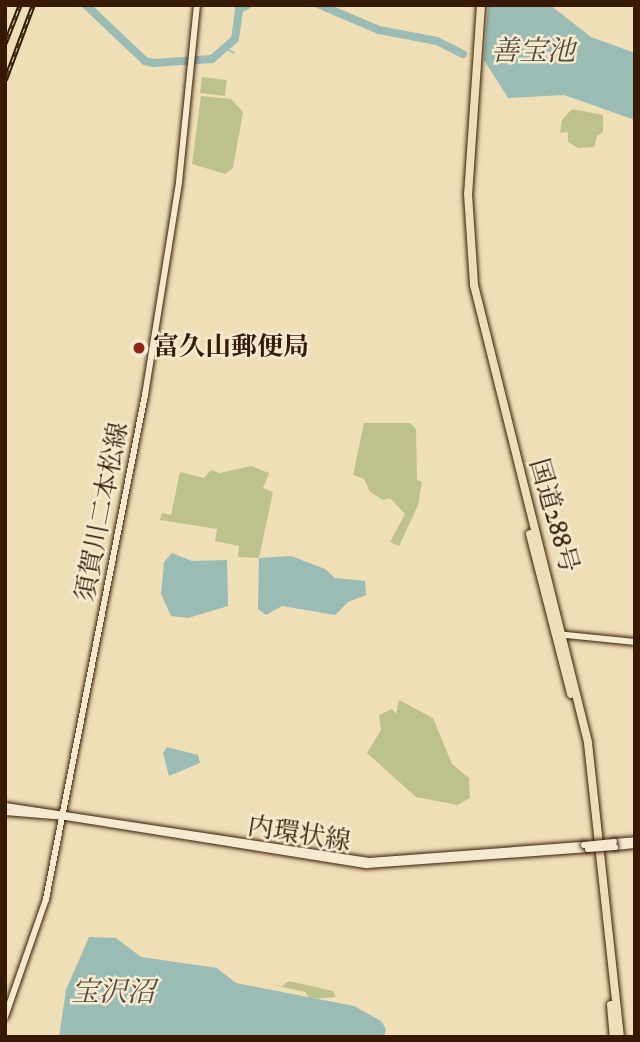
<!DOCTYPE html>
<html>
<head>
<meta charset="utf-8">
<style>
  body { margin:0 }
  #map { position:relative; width:640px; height:1042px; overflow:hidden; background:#efdfb6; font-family:"IM FELL DW Pica","Noto Serif JP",serif }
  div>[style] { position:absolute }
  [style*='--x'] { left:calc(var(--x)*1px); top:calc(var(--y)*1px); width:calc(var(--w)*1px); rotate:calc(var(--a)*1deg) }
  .green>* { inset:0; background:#bdc18b; transform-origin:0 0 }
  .water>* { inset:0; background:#9bbbb5 }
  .stream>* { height:2px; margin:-1px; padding:0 1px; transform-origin:1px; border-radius:1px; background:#9bbbb5 }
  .river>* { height:8px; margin:-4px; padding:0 4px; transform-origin:4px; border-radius:4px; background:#9bbbb5 }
  .roads { filter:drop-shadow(0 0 2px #361a05) drop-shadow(0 0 2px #361a05) }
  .secondary>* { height:6px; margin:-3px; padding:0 3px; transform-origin:3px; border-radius:3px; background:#f5ead0 }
  .highway>* { height:8px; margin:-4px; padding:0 4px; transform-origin:4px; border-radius:4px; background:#efdfb6 }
  .rail>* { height:4.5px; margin-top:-2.25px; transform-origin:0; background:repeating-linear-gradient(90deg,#f5ead0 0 5px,#361a05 0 10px); box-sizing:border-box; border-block:2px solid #361a05 }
  .bridges { filter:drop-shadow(0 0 2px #361a05) drop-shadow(0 0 2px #361a05) }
  .secondary-bridge>* { height:6px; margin:-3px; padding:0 3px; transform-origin:3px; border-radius:3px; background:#f5ead0 }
  .dots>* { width:19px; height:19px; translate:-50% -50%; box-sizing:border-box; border:4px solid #f5ead0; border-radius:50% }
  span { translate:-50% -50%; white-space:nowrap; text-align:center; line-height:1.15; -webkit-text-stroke:5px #f5ead0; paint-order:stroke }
  .poi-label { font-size:26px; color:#361a05; font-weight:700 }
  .left { translate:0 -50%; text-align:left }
  .street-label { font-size:26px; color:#361a05 }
  .water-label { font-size:28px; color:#544a3a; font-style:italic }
  .frame { position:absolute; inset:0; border:7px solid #361a05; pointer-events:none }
</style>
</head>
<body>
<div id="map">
  <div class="green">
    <i style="left:202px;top:77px;width:25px;height:16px;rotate:7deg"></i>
    <i style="clip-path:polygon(201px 96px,231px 99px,243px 112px,233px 168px,225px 174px,192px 164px)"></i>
    <i style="clip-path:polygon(572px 109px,603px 115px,603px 132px,597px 136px,594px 147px,578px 148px,568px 142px,568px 132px,560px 133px,562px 120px)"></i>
    <i style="clip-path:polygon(364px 423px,410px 423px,416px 429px,417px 480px,422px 482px,418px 505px,399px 546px,390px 542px,405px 514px,390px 498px,383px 500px,370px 492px,364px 479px,353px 475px)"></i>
    <i style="clip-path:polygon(251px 466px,269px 473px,263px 488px,273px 492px,259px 558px,238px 557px,239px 546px,215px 541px,217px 529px,160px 520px,162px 513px,171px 515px,180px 472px,204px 478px,211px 470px,220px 473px)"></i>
    <i style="clip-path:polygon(399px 700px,433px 718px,452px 764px,469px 778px,470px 798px,457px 805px,416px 797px,367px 753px,381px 730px,379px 715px,392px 709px,396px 714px)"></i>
    <i style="clip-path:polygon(289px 981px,333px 991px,336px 997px,310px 999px,305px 992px,265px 983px,282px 986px)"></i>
  </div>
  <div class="water">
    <i style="clip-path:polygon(488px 5px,550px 5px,591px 37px,635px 53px,635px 120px,564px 95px,508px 98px,484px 60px)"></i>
    <i style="clip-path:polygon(172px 553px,192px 561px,227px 560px,228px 606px,188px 618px,171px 616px,161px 594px,164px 562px)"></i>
    <i style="clip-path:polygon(291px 556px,325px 569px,335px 578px,365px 581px,366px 595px,348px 602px,335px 615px,282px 606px,266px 615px,258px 609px,259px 558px)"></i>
    <i style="clip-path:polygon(167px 747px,198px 755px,200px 763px,169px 776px,163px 753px)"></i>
    <i style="clip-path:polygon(89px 937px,116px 938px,141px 957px,217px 968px,236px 983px,354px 1006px,381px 1021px,386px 1029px,384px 1037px,59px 1037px,66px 990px)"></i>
  </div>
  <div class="stream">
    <i style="--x:225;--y:48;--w:10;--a:29"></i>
  </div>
  <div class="river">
    <i style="--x:86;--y:5;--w:81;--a:43.5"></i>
    <i style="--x:145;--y:61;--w:8;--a:14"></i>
    <i style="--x:153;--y:63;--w:59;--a:-3.9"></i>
    <i style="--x:212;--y:59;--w:30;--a:-41"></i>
    <i style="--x:235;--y:39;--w:30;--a:-82"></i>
    <i style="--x:239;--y:9;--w:10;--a:-24"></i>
    <i style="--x:320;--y:5;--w:64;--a:23"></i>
    <i style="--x:379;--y:30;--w:59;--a:10.7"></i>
    <i style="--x:437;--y:41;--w:29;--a:27"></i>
  </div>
  <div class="roads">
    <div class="secondary">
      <i style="--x:557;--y:634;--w:78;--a:5.9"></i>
      <i style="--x:5;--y:806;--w:368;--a:8.6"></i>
      <i style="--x:369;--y:861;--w:216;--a:-4.3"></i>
      <i style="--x:5;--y:812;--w:61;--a:4.7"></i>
      <i style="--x:66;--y:817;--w:305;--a:9.1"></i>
      <i style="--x:367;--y:865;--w:222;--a:-4.1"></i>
      <i style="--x:614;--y:842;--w:21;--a:-5"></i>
      <i style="--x:615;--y:847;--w:20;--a:-6"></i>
      <i style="--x:5;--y:1017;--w:125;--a:-70.8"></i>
      <i style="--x:46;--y:899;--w:514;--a:-78.89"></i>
      <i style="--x:145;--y:395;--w:216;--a:-80.9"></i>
      <i style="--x:179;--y:182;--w:178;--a:-84.2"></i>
    </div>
    <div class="highway">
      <i style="--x:481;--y:5;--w:189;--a:93.9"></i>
      <i style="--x:468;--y:194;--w:91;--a:86.2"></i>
      <i style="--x:474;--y:285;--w:472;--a:76"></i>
      <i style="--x:588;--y:743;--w:296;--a:83.8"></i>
      <i style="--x:530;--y:534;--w:165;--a:75.6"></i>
      <i style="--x:611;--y:1005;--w:32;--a:85"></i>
    </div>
  </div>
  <div class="rail">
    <i style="--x:5;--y:43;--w:41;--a:-68.5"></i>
    <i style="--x:5;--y:80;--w:80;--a:-69.5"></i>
  </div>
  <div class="bridges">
    <div class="secondary-bridge">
      <i style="--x:584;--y:845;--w:30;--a:-6"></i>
      <i style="--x:588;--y:849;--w:27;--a:-4"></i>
    </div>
  </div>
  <div class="dots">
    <i style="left:139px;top:348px;background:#8f2418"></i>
  </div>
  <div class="poi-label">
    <span class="left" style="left:153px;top:348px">富久山郵便局</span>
  </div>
  <div class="street-label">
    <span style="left:103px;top:512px;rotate:-79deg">須賀川二本松線</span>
    <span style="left:553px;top:516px;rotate:74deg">国道288号</span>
    <span style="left:299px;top:835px;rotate:9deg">内環状線</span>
  </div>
  <div class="water-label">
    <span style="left:533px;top:52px">善宝池</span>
    <span style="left:113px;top:993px">宝沢沼</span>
  </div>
  <div class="frame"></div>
</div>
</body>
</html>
